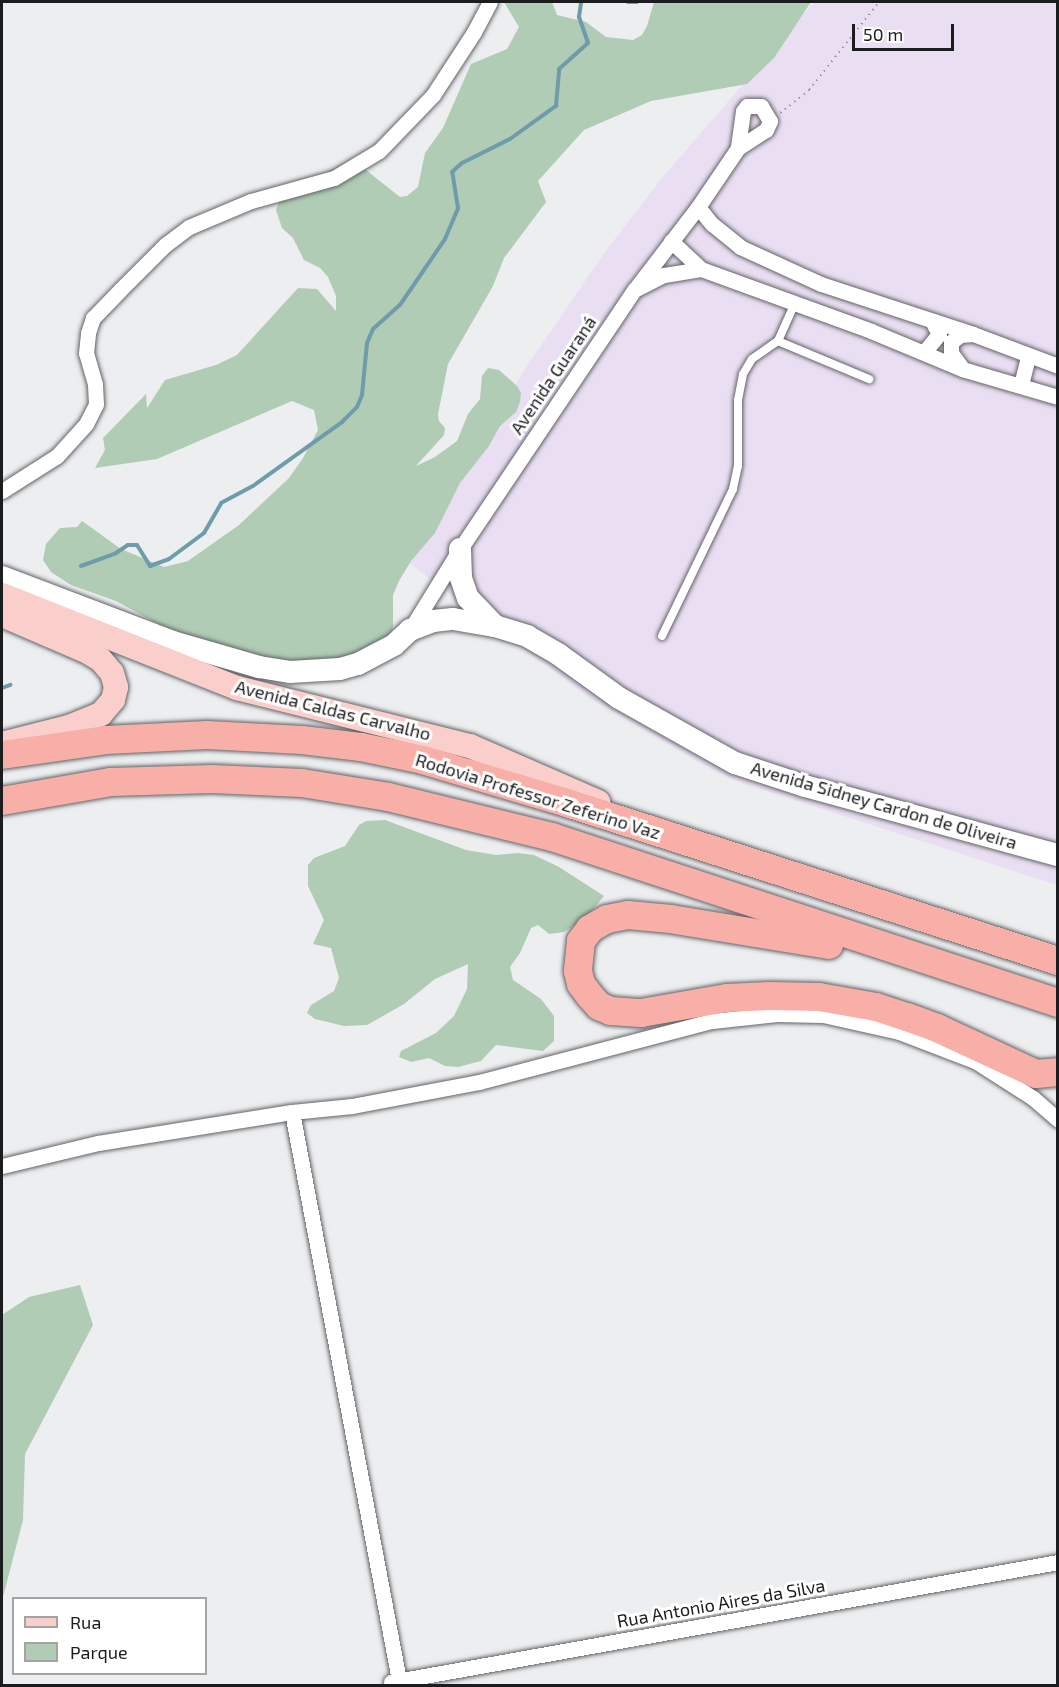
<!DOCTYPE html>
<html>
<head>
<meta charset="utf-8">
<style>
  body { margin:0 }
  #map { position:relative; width:1059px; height:1687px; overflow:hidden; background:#eceef0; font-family:"Exo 2",sans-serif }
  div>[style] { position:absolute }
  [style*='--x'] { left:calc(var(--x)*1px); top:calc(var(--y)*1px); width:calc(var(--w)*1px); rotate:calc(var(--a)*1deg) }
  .industrial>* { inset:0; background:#eadef3 }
  .green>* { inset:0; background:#b0ccb5 }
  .stream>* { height:4px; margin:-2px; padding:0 2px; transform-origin:2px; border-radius:2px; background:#6f9caa }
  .path>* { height:2px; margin-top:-1px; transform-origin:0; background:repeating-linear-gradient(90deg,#959698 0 1.5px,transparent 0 6px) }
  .roads { filter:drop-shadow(0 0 2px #636467) drop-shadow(0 0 2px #636467) }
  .lane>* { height:8px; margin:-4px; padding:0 4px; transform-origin:4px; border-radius:4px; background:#fff }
  .street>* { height:15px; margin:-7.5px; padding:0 7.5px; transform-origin:7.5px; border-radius:7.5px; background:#fff }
  .secondary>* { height:22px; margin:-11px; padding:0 11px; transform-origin:11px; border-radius:11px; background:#fff }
  .primary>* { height:24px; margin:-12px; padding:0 12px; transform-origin:12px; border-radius:12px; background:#facfcb }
  .highway>* { height:28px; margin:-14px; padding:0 14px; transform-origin:14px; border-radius:14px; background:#f7afa8 }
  span { translate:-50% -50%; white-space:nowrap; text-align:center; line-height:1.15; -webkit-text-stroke:6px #fff; paint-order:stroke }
  .street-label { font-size:18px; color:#1b1c1d }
  .frame { position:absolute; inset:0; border:3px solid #1b1c1d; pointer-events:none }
  .legend { position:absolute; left:12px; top:1597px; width:195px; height:78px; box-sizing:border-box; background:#fff; border:2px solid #a4a4a5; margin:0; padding:8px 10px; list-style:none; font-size:18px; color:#1b1c1d }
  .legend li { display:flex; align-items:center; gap:12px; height:30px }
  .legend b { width:30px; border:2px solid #a4a4a5 }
  .scale { position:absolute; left:852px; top:24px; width:102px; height:27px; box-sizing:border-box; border:3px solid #1b1c1d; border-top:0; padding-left:8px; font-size:18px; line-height:21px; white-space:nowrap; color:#1b1c1d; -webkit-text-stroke:4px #fff; paint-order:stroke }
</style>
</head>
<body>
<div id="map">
  <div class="industrial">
    <i style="clip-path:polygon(814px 2px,1057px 2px,1057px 885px,742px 783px,715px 771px,593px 700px,409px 563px,525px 369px,605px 252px,662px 178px)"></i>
  </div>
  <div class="green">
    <i style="clip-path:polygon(504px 2px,552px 2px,557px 15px,586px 22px,606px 37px,633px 40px,642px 35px,647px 26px,654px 2px,811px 2px,774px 58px,747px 84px,651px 101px,584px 130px,538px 181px,546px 202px,504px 258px,493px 286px,448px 364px,438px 414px,439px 421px,445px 428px,444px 435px,416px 466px,435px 457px,457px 441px,468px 414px,480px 399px,482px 376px,488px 368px,499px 370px,517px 386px,521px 393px,520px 402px,516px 412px,500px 426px,489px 446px,460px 483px,435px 533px,411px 561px,399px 581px,393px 595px,393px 627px,388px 640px,365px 652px,306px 667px,198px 646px,116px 601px,71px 585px,51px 572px,43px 560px,46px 544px,60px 528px,77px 527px,82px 521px,121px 549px,164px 567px,188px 561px,239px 525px,289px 478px,303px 458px,318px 430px,314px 410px,292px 401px,157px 459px,95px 468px,105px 450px,103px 438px,146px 394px,147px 408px,165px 380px,216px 365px,237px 355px,298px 288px,317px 289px,336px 311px,336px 296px,328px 277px,320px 268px,304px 260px,293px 238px,282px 228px,276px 210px,281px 196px,352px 159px,400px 197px,407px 196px,418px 187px,425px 153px,443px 128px,471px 64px,507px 49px,519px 27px)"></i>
    <i style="clip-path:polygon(385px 820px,466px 850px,496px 855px,518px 853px,534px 855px,559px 867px,604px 896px,587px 917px,564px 932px,549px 934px,538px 925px,531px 928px,520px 953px,510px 967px,513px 980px,541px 999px,554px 1016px,554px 1041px,543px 1051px,496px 1045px,481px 1061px,458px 1067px,445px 1066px,429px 1058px,411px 1062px,399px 1057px,401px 1051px,436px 1033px,454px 1016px,467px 989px,468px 964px,435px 979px,404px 1004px,367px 1025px,344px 1026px,315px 1019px,307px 1013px,311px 1005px,334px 991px,339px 978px,331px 948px,313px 944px,324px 920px,308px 886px,308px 865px,314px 858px,345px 846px,359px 825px,366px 821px)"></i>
    <i style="clip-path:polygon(80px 1285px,93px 1325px,25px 1454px,23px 1520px,2px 1601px,2px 1315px,29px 1297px)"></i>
  </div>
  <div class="stream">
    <i style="--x:628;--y:2;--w:9;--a:0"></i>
    <i style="--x:81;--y:566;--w:37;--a:-20"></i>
    <i style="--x:116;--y:553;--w:14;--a:-34"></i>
    <i style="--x:128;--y:545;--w:9;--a:0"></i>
    <i style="--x:137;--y:545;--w:25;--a:58"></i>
    <i style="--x:150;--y:566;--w:20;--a:-20"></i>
    <i style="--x:169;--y:559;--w:44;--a:-36.6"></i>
    <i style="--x:204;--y:533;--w:34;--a:-60"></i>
    <i style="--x:221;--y:503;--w:36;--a:-28"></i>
    <i style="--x:253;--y:486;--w:110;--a:-35.7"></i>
    <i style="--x:342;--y:422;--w:21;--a:-45"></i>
    <i style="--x:357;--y:407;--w:13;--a:-67"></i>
    <i style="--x:362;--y:395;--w:52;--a:-84.5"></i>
    <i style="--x:367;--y:343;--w:15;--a:-67"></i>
    <i style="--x:373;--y:329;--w:36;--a:-42"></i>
    <i style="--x:400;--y:305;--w:80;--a:-55.7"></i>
    <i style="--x:445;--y:239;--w:34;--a:-67"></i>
    <i style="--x:458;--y:208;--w:36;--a:-99"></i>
    <i style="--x:452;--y:172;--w:13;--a:-42"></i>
    <i style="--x:462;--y:163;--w:54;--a:-26.6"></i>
    <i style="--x:510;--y:139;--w:57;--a:-35.7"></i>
    <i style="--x:556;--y:106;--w:37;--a:-85"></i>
    <i style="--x:559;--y:69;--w:39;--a:-42"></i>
    <i style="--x:588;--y:43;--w:28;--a:-109"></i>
    <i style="--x:579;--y:17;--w:15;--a:-82"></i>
    <i style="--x:2;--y:688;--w:9;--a:-21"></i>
  </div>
  <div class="path">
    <i style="--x:780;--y:113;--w:37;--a:-38"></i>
    <i style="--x:809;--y:90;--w:112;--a:-51.5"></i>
  </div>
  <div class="roads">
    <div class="lane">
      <i style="--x:778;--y:341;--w:99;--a:22.7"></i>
      <i style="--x:662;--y:636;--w:163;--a:-64.2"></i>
      <i style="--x:733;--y:489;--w:24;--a:-78"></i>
      <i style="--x:738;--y:466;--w:66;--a:-90"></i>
      <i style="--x:738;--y:400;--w:26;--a:-79"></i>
      <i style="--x:743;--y:374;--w:17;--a:-59"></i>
      <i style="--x:752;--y:359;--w:32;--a:-35"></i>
      <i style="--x:778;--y:341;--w:42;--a:-65.9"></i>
    </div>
    <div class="street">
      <i style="--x:698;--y:207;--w:22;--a:51"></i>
      <i style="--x:712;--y:224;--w:36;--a:39"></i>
      <i style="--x:740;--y:247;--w:89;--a:24.6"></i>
      <i style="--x:821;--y:284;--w:160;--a:18.2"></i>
      <i style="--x:973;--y:334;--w:91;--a:20.6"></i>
      <i style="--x:671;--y:241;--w:41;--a:43"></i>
      <i style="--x:701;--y:269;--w:181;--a:20"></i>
      <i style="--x:871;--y:331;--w:99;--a:22.7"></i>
      <i style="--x:962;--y:369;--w:100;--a:16.3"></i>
      <i style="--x:638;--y:288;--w:29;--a:-27"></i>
      <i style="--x:664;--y:275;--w:37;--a:-9"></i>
      <i style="--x:924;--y:352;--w:23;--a:-50"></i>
      <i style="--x:939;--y:334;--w:15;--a:-118"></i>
      <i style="--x:962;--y:368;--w:19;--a:-126"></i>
      <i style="--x:951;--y:353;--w:11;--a:-90"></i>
      <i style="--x:951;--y:342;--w:11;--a:-38"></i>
      <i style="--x:960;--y:335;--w:13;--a:-4"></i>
      <i style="--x:1021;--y:385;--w:30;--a:-76"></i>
      <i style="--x:2;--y:491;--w:65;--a:-32.5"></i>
      <i style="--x:57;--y:456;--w:43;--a:-47.8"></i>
      <i style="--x:86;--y:424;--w:22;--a:-63"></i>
      <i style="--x:96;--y:404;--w:20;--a:-93"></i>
      <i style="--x:95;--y:384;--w:32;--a:-106"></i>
      <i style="--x:86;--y:353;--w:20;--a:-84"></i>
      <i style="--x:88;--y:333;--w:16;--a:-72"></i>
      <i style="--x:93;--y:318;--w:39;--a:-46"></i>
      <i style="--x:120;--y:290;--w:64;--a:-45"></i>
      <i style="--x:165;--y:245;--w:30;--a:-37"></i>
      <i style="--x:189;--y:227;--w:67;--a:-22.8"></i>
      <i style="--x:251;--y:201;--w:86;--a:-15.5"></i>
      <i style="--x:334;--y:178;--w:52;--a:-31"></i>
      <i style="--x:379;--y:151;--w:78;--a:-46"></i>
      <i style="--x:433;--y:95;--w:75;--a:-56.9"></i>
      <i style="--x:474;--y:32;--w:34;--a:-62"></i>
      <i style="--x:410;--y:630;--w:95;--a:-58.3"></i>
      <i style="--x:460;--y:549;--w:313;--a:-56.1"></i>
      <i style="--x:635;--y:289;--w:103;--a:-52.5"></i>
      <i style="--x:698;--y:207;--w:71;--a:-55.9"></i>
      <i style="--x:738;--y:148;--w:33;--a:-33"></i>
      <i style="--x:766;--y:130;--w:10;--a:-66"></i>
      <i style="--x:770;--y:121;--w:17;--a:-121"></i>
      <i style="--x:761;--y:106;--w:14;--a:180"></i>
      <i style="--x:747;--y:106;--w:6;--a:129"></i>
      <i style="--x:743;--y:111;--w:37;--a:98"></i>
      <i style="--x:292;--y:1112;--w:584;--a:79.34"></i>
      <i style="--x:2;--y:1166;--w:99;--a:-13.5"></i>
      <i style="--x:98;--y:1143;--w:196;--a:-9.1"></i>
      <i style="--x:292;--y:1112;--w:60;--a:-5.7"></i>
      <i style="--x:352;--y:1106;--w:129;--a:-10.7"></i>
      <i style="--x:479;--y:1082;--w:241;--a:-14.7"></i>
      <i style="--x:712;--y:1021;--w:65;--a:-6.1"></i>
      <i style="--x:777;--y:1014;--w:46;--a:1.2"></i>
      <i style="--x:823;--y:1015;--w:78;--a:12.6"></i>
      <i style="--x:899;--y:1032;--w:81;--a:20.9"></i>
      <i style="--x:975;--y:1061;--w:69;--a:32.5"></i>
      <i style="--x:1033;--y:1098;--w:33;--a:41"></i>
      <i style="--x:391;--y:1682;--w:678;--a:-10.2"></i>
    </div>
    <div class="secondary">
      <i style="--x:460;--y:549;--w:29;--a:88"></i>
      <i style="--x:461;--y:578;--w:21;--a:71"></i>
      <i style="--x:468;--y:598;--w:39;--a:46"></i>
      <i style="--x:2;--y:577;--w:183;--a:20.8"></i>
      <i style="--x:173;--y:642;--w:90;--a:16.2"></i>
      <i style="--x:259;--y:667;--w:31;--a:9"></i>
      <i style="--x:290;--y:672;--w:50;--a:-3.4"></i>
      <i style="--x:340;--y:669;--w:19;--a:-16"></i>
      <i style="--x:358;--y:664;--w:41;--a:-27.8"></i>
      <i style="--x:394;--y:645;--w:22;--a:-43"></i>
      <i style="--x:410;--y:630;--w:25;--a:-21"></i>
      <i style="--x:433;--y:621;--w:20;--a:-6"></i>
      <i style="--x:453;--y:619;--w:43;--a:9.5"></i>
      <i style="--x:495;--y:626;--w:34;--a:17"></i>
      <i style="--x:527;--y:636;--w:36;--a:30"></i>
      <i style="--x:558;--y:654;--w:75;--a:35.8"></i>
      <i style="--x:619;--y:698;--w:133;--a:29.3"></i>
      <i style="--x:735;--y:763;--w:74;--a:18.2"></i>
      <i style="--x:805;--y:786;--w:262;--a:15.3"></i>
    </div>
    <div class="primary">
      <i style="--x:2;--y:595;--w:253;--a:21.6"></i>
      <i style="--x:237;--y:688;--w:240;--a:14"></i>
      <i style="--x:470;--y:746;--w:140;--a:23.6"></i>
      <i style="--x:2;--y:615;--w:91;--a:23.2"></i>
      <i style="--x:86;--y:651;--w:17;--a:31"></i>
      <i style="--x:101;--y:660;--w:17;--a:50"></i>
      <i style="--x:112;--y:673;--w:15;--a:74"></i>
      <i style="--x:116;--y:687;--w:13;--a:103"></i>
      <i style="--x:113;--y:700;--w:18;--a:131"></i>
      <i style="--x:101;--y:714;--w:35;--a:158"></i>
      <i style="--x:69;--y:727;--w:69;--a:165.8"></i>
    </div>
    <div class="highway">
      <i style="--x:2;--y:755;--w:105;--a:-8.2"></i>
      <i style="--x:106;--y:740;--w:101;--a:-2.8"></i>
      <i style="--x:207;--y:735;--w:95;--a:3"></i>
      <i style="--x:302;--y:740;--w:59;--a:6.8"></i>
      <i style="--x:361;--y:747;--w:63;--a:11.8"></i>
      <i style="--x:423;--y:760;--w:150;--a:16.6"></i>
      <i style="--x:567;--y:803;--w:516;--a:17.84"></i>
      <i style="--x:2;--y:801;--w:111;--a:-9.9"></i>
      <i style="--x:111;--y:782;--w:101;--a:-1.7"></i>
      <i style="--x:212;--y:779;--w:90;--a:2.5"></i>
      <i style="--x:302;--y:783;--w:87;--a:9.2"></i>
      <i style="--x:388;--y:797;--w:169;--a:13.7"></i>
      <i style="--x:552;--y:837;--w:533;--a:18.16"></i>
      <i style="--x:829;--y:945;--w:160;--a:-170.7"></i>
      <i style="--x:671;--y:919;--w:43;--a:-174.7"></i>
      <i style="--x:628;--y:915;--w:21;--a:169"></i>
      <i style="--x:607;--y:919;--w:20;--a:150"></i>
      <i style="--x:590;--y:929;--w:15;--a:127"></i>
      <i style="--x:581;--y:941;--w:30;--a:96"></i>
      <i style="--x:578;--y:971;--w:13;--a:77"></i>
      <i style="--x:581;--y:984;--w:15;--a:53"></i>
      <i style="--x:590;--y:996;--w:13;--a:48"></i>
      <i style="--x:599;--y:1006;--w:13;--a:23"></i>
      <i style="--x:611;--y:1011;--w:30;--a:4"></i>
      <i style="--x:641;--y:1013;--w:87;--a:-9.9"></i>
      <i style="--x:727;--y:998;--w:43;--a:-2.7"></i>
      <i style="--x:770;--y:996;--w:49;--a:1.2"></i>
      <i style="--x:819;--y:997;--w:58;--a:10"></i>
      <i style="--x:876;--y:1007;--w:33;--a:18"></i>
      <i style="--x:907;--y:1017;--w:32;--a:20"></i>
      <i style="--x:937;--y:1028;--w:109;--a:24.9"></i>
      <i style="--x:1036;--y:1074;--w:22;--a:-5"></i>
    </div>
  </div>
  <div class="street-label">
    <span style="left:553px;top:375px;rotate:-56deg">Avenida Guaraná</span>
    <span style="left:333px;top:710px;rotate:14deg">Avenida Caldas Carvalho</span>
    <span style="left:538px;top:796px;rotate:17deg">Rodovia Professor Zeferino Vaz</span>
    <span style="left:884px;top:805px;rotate:16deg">Avenida Sidney Cardon de Oliveira</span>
    <span style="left:721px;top:1603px;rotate:-10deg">Rua Antonio Aires da Silva</span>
  </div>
  <div class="frame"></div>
  <ul class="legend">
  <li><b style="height:8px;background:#facfcb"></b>Rua</li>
  <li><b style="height:16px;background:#b0ccb5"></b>Parque</li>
  </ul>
  <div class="scale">50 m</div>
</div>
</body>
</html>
